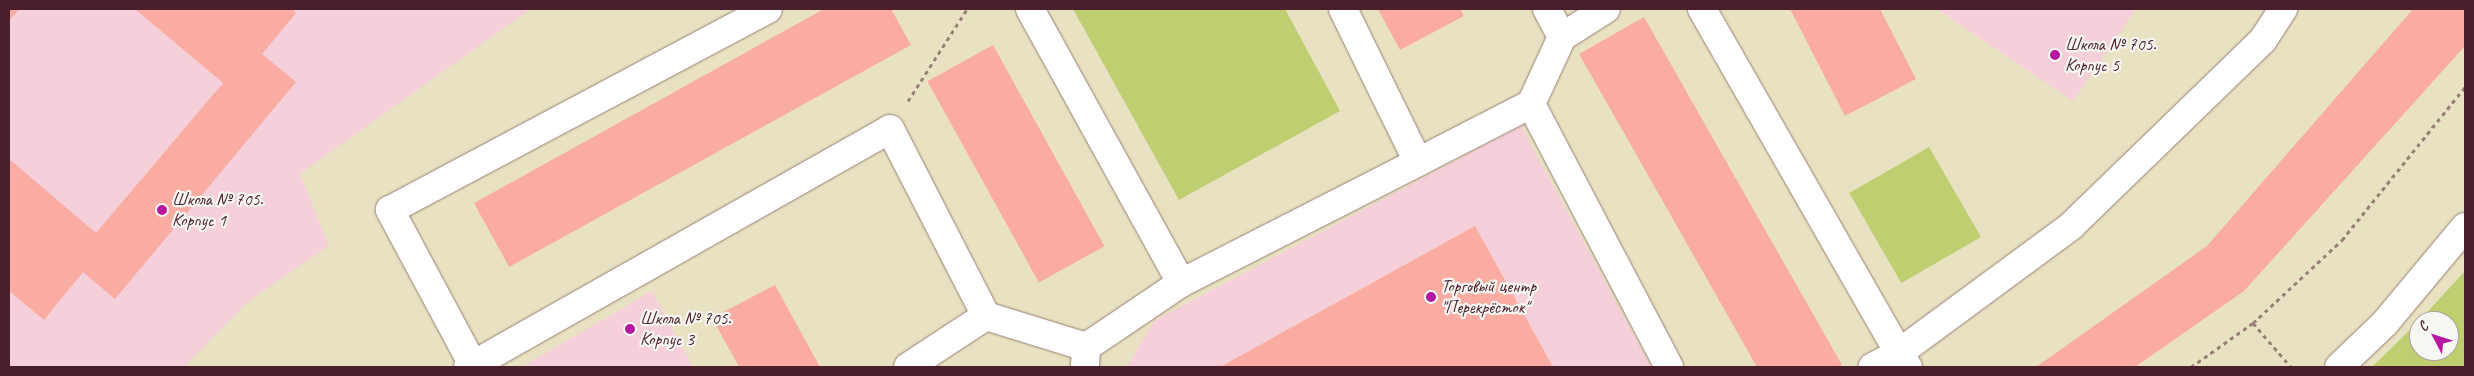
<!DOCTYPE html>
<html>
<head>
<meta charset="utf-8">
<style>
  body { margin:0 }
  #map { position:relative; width:2474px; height:376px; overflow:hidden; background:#e8e2c2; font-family:Caveat,sans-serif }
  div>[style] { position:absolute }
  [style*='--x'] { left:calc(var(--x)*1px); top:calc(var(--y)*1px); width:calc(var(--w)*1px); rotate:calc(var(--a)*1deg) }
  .built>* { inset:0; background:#f5cfd9 }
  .green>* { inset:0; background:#bece71; transform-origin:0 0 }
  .building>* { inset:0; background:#faaca3; transform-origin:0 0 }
  .path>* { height:3px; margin-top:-1.5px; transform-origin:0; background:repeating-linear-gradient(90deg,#998076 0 4px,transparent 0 8px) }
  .roads { filter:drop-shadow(0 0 1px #998076) drop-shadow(0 0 1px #998076) }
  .minor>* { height:28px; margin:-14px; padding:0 14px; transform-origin:14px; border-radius:14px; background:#fff }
  .dots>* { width:14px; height:14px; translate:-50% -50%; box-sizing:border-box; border:2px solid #f6f6f2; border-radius:50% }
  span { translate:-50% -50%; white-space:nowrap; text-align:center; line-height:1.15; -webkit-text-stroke:4.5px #f6f6f2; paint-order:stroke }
  .poi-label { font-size:18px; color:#4a1f2b }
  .left { translate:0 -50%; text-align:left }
  .frame { position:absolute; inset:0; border:10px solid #4a1f2b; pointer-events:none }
  .north { position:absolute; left:2409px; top:311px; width:50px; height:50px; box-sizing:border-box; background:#f6f6f2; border:1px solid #b1a0a2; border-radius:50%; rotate:310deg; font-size:14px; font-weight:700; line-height:20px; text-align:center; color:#4a1f2b }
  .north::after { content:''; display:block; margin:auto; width:18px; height:22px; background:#b5179e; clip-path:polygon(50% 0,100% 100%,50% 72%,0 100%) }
</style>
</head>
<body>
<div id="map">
  <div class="built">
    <i style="clip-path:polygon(9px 9px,527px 9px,528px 11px,300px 174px,329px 246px,249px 301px,184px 367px,9px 367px)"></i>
    <i style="clip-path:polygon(1937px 9px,2136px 9px,2073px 101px)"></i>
    <i style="clip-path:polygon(1521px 126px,1651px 367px,1553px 367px,1475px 226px,1220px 367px,1127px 367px,1154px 321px)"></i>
    <i style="clip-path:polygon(652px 291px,693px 367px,522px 367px)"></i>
  </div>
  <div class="green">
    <i style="clip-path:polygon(1073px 9px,1285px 9px,1340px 111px,1179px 200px)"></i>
    <i style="left:1929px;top:147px;width:104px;height:92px;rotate:60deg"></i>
    <i style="clip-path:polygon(2465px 271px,2465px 367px,2372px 367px,2419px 321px,2419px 351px,2449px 351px,2449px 321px,2419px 321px)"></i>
  </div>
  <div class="building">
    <i style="clip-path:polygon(9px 9px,19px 9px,9px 21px)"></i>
    <i style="clip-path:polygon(135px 9px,292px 9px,296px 13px,262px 54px,296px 82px,115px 299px,83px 272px,44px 320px,9px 291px,9px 159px,96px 233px,223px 83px)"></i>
    <i style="clip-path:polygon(824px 9px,891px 9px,911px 45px,509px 267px,474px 203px)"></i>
    <i style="clip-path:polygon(1378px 9px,1460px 9px,1464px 16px,1400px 50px)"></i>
    <i style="clip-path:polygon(1790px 9px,1880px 9px,1916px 79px,1845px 116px)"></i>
    <i style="clip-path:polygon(2413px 9px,2465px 9px,2465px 46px,2244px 291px,2135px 367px,2036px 367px,2207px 246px)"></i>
    <i style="clip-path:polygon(1644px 17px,1842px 365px,1837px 367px,1757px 367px,1579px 54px)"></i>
    <i style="left:993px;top:45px;width:230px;height:75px;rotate:61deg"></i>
    <i style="clip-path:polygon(1475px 226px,1553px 367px,1220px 367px)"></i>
    <i style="clip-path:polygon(775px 285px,820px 367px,739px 367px,712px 318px)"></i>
  </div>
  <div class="path">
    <i style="--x:908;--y:101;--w:109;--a:-57.3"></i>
    <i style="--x:2253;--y:323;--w:58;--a:49.2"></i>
    <i style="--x:2191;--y:367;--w:76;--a:-35.4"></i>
    <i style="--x:2253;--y:323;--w:122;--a:-43"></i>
    <i style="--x:2342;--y:240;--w:196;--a:-51.2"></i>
  </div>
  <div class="roads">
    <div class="minor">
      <i style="--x:1030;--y:9;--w:313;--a:61.1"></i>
      <i style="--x:1181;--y:283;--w:115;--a:146"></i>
      <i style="--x:1086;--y:347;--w:20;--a:93"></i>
      <i style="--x:1343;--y:9;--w:170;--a:63.9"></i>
      <i style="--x:1418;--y:162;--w:127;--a:-27.2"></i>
      <i style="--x:1531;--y:104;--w:297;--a:62.3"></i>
      <i style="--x:1547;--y:9;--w:32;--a:62"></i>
      <i style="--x:1702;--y:9;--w:396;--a:60.2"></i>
      <i style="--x:1899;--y:353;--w:30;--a:152"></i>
      <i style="--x:1531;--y:104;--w:74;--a:-65.2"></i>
      <i style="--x:1562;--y:37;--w:52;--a:-32.5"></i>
      <i style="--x:1181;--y:283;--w:266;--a:-27"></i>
      <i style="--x:473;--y:365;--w:479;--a:-29.5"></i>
      <i style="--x:890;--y:129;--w:210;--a:62.8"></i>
      <i style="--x:468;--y:367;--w:5;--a:-22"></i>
      <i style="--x:473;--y:365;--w:176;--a:-118.2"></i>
      <i style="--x:390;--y:210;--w:428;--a:-28"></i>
      <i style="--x:908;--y:367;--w:93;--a:-33.2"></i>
      <i style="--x:986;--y:316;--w:105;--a:17.2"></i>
      <i style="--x:1908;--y:367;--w:17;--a:-123"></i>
      <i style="--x:1899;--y:353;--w:214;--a:-36.4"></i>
      <i style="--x:2071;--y:226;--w:267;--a:-44.1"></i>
      <i style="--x:2263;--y:40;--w:37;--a:-57"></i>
      <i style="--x:2339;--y:367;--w:64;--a:-43.7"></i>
      <i style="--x:2385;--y:323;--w:125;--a:-50.2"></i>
    </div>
  </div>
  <div class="dots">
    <i style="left:2055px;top:55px;background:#b5179e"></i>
    <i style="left:162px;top:210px;background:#b5179e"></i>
    <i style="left:1431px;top:297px;background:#b5179e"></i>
    <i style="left:630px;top:329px;background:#b5179e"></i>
  </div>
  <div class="poi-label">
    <span class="left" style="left:2065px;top:55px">Школа № 705.<br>Корпус 5</span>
    <span class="left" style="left:172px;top:210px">Школа № 705.<br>Корпус 1</span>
    <span class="left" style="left:1441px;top:297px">Торговый центр<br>"Перекрёсток"</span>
    <span class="left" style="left:640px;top:329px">Школа № 705.<br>Корпус 3</span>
  </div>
  <div class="frame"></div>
  <div class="north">С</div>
</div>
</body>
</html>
